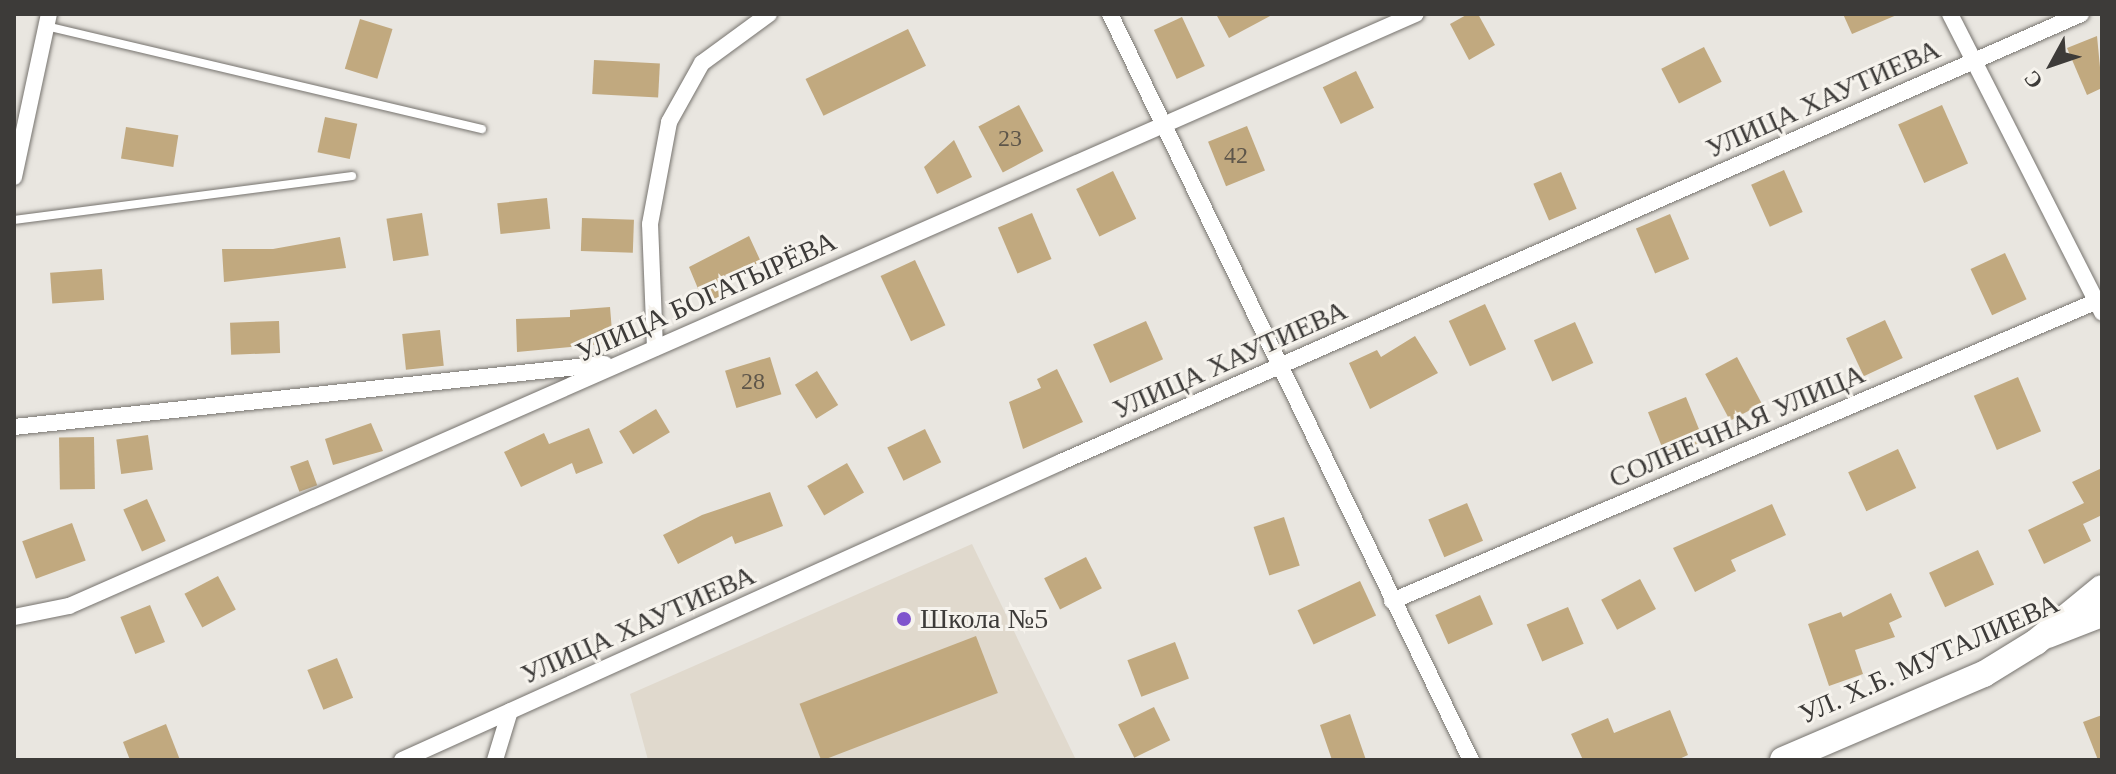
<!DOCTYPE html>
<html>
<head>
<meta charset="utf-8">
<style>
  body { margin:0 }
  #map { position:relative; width:2116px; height:774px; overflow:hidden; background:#e9e6e0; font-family:Georgia,serif }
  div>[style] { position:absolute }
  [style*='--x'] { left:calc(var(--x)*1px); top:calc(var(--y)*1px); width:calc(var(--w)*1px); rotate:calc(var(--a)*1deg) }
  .built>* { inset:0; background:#e0d9cd }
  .building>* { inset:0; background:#c1a97f; transform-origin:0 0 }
  .roads { filter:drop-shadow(0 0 2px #76736e) drop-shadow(0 0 2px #76736e) }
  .lane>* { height:8px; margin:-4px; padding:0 4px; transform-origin:4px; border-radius:4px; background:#fff }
  .street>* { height:16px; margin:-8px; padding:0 8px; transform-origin:8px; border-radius:8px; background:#fff }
  .secondary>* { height:22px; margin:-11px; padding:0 11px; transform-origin:11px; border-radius:11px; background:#fff }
  .primary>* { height:26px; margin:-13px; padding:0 13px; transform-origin:13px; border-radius:13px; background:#fff }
  .dots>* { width:22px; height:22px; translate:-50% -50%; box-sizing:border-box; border:4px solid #f6f3ed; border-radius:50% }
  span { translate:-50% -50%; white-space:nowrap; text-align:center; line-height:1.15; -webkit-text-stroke:6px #f6f3ed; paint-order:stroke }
  .number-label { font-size:24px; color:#5e564a }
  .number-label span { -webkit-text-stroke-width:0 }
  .street-label { font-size:28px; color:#3d3b39 }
  .poi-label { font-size:28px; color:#3d3b39 }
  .left { translate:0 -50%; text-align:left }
  .frame { position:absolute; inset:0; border:16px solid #3d3b39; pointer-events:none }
  .north { position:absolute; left:2012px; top:24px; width:80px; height:80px; -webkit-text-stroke:6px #f6f3ed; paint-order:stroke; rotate:230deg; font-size:22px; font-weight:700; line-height:32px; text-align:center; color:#3d3b39 }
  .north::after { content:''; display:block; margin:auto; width:28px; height:36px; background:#3d3b39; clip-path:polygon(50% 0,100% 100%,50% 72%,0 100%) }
</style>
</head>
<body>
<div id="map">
  <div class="built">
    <i style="clip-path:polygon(972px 544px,1076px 760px,648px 760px,630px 694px)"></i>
  </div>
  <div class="building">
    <i style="clip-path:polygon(1216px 14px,1274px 14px,1229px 38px)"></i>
    <i style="clip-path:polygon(1468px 14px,1478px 14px,1495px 45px,1469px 60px,1450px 24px)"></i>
    <i style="clip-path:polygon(1843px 14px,1899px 14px,1852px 34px)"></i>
    <i style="left:1182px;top:17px;width:54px;height:31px;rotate:65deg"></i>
    <i style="left:360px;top:19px;width:34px;height:52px;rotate:17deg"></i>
    <i style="left:908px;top:29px;width:41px;height:114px;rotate:64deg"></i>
    <i style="clip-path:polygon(2097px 36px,2102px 88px,2087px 95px,2067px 48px)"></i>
    <i style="left:1704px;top:47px;width:39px;height:48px;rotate:63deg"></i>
    <i style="left:594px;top:60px;width:66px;height:34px;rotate:3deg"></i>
    <i style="left:1356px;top:71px;width:41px;height:37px;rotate:64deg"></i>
    <i style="left:1019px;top:105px;width:52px;height:46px;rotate:62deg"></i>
    <i style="left:1942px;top:105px;width:64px;height:48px;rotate:66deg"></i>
    <i style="left:325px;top:117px;width:33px;height:36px;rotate:12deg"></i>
    <i style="left:1247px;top:126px;width:48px;height:42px;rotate:68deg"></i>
    <i style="left:126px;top:127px;width:53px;height:32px;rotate:9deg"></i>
    <i style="clip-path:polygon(954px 140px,972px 177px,937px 194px,924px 167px)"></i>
    <i style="left:1784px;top:170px;width:46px;height:36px;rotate:66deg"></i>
    <i style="left:1113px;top:171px;width:53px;height:41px;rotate:64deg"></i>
    <i style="left:1561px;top:172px;width:40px;height:30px;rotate:67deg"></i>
    <i style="left:547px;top:198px;width:31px;height:50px;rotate:84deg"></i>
    <i style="left:422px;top:213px;width:43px;height:36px;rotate:81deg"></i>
    <i style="left:1032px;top:213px;width:50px;height:37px;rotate:67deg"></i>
    <i style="left:1670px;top:214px;width:49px;height:37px;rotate:67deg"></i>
    <i style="left:582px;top:218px;width:52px;height:33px;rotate:2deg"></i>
    <i style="clip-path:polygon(749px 236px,761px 262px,721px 277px,728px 293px,704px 303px,689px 267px)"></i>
    <i style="clip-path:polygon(340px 237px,346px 268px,224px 282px,222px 249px,273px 249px)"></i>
    <i style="left:2005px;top:253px;width:51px;height:38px;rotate:65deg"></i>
    <i style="left:915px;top:260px;width:72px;height:38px;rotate:65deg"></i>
    <i style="left:102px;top:269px;width:31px;height:52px;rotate:86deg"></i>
    <i style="left:1485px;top:304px;width:50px;height:40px;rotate:65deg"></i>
    <i style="clip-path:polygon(610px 307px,613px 343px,517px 352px,516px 319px,570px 317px,570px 310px)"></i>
    <i style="left:1885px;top:320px;width:42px;height:43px;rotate:65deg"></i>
    <i style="left:279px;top:321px;width:32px;height:49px;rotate:88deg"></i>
    <i style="left:1146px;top:321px;width:42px;height:58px;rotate:66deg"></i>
    <i style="left:1575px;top:322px;width:45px;height:45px;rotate:66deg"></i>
    <i style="left:440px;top:330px;width:36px;height:38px;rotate:84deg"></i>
    <i style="clip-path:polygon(1415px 336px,1438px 373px,1370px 409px,1349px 363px,1377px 350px,1381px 357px)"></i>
    <i style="left:770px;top:357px;width:39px;height:47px;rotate:73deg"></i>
    <i style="left:1737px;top:357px;width:53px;height:36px;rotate:62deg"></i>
    <i style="clip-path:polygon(1057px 369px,1083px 422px,1023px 449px,1009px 402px,1041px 388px,1037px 379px)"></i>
    <i style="left:817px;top:371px;width:40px;height:26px;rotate:58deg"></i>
    <i style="left:2018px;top:377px;width:59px;height:48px;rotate:67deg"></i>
    <i style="left:1686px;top:397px;width:48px;height:41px;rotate:68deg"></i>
    <i style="left:656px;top:409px;width:27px;height:43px;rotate:59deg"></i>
    <i style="clip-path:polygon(371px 423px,383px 451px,333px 465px,325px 439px)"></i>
    <i style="clip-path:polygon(589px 428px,603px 463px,576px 474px,572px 463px,521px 487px,504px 452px,544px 433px,549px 444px)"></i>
    <i style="left:925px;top:429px;width:37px;height:42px;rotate:64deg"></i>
    <i style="left:148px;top:435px;width:35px;height:32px;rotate:82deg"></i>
    <i style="left:94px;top:437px;width:52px;height:35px;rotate:89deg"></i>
    <i style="left:1898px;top:449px;width:43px;height:55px;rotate:65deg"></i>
    <i style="left:308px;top:460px;width:27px;height:19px;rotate:70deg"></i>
    <i style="left:847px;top:463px;width:34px;height:46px;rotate:60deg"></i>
    <i style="clip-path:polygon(2102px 468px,2102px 515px,2083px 524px,2091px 541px,2044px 564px,2028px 530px,2084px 503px,2072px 482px)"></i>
    <i style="clip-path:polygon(770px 492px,783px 526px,735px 544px,732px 536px,678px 564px,663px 535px,702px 515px)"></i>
    <i style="left:147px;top:499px;width:46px;height:26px;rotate:66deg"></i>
    <i style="left:1467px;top:503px;width:41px;height:42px;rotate:67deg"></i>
    <i style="clip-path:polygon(1772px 504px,1786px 535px,1731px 560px,1736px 571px,1695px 592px,1673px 548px)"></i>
    <i style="left:1284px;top:517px;width:51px;height:32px;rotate:72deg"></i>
    <i style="left:72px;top:523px;width:40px;height:53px;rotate:70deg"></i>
    <i style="left:1978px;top:550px;width:38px;height:54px;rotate:65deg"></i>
    <i style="left:1086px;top:557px;width:35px;height:47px;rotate:63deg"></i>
    <i style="left:218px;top:576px;width:38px;height:38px;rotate:62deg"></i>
    <i style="left:1640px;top:579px;width:34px;height:44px;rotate:62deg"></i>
    <i style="left:1360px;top:581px;width:38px;height:69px;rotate:65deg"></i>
    <i style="clip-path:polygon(1891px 593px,1902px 617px,1889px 623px,1895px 637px,1855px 650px,1863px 674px,1829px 686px,1808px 624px,1841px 612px,1843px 617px)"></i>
    <i style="left:1480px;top:595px;width:32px;height:49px;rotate:66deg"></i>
    <i style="left:150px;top:605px;width:40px;height:32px;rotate:68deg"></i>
    <i style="left:1568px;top:607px;width:40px;height:45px;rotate:67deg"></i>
    <i style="left:976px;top:636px;width:61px;height:189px;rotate:69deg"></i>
    <i style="left:1175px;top:642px;width:39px;height:51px;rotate:69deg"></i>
    <i style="left:337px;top:658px;width:43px;height:32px;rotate:68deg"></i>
    <i style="left:1154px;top:707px;width:37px;height:40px;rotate:64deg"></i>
    <i style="clip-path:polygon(1670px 710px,1688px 755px,1677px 760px,1583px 760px,1571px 734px,1608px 718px,1614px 733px)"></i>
    <i style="clip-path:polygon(1350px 714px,1366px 760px,1332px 760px,1320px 725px)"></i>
    <i style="clip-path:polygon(2102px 715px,2102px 760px,2098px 760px,2083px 722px)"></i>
    <i style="clip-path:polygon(166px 724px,180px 760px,130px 760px,123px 742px)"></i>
  </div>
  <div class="roads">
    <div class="lane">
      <i style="--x:46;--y:26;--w:448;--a:13.3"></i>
      <i style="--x:14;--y:220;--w:341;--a:-7.4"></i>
    </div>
    <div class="street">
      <i style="--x:1110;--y:14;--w:829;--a:64.18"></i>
      <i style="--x:1950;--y:14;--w:335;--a:63"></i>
      <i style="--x:14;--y:177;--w:167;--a:-77.9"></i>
      <i style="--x:655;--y:348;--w:124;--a:-92.3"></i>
      <i style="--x:650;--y:224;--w:104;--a:-79.4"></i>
      <i style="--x:669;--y:122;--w:68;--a:-60.8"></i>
      <i style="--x:702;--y:63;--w:83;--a:-36.2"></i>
      <i style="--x:14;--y:427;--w:594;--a:-6.08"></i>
      <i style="--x:1392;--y:601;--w:772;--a:-23.04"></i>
      <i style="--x:14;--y:617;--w:56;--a:-11.3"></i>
      <i style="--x:69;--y:606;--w:1471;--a:-23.73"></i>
      <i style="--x:402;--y:760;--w:723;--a:-24.33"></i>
      <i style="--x:1061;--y:462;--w:1114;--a:-23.71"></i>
      <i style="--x:495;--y:760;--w:51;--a:-73"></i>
    </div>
    <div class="secondary">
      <i style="--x:2048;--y:637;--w:58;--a:-21.3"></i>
    </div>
    <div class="primary">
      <i style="--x:1783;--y:760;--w:219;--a:-23.2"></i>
      <i style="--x:1984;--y:674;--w:61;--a:-31.6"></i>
      <i style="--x:2036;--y:642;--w:85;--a:-39.3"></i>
    </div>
  </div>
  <div class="dots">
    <i style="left:904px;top:619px;background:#7f54cd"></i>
  </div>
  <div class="number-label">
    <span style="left:1010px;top:139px">23</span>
    <span style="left:1236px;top:156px">42</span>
    <span style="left:753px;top:382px">28</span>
  </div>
  <div class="street-label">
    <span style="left:1823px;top:99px;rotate:-24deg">УЛИЦА ХАУТИЕВА</span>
    <span style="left:706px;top:297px;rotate:-24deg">УЛИЦА БОГАТЫРЁВА</span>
    <span style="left:1230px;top:360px;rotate:-24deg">УЛИЦА ХАУТИЕВА</span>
    <span style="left:1737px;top:426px;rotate:-23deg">СОЛНЕЧНАЯ УЛИЦА</span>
    <span style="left:638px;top:625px;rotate:-24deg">УЛИЦА ХАУТИЕВА</span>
    <span style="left:1929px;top:659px;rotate:-24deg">УЛ. Х.Б. МУТАЛИЕВА</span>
  </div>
  <div class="poi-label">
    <span class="left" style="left:920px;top:619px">Школа №5</span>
  </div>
  <div class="frame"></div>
  <div class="north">С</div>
</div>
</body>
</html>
